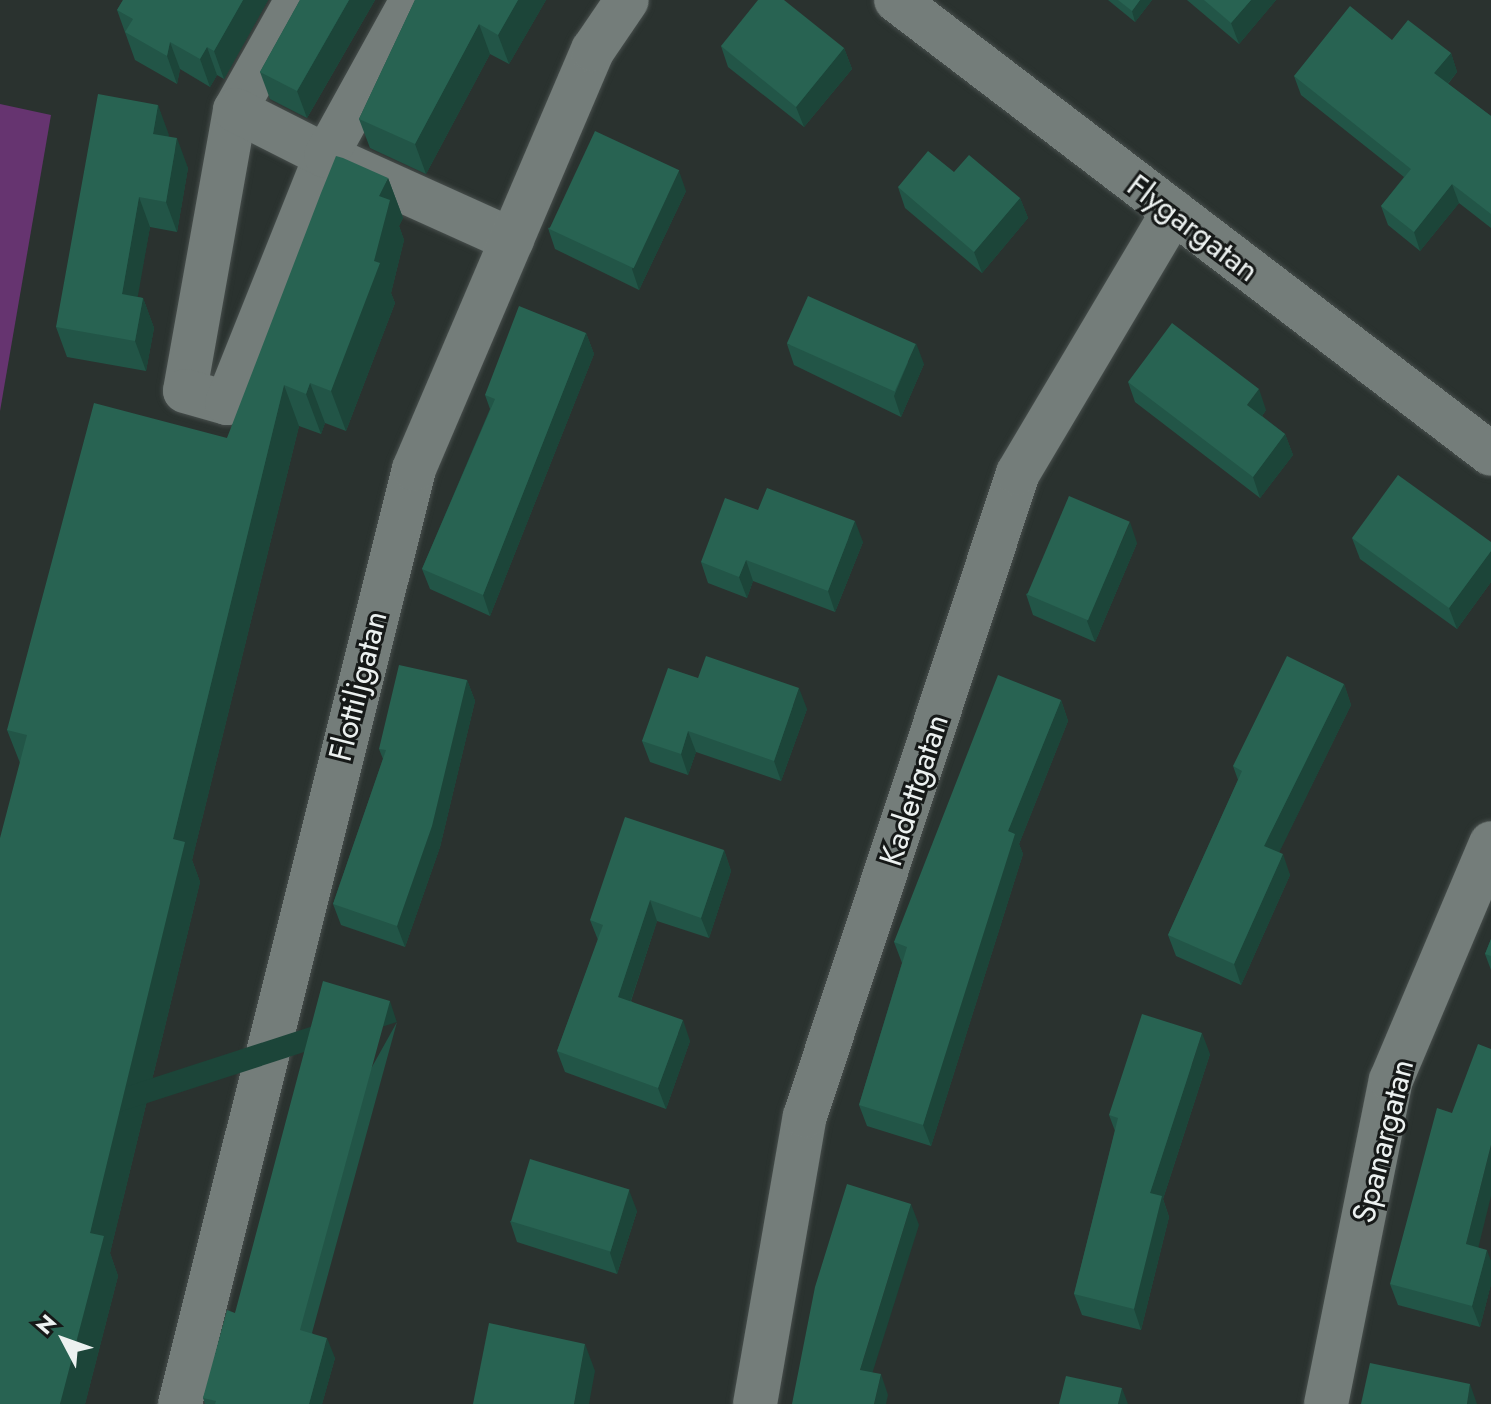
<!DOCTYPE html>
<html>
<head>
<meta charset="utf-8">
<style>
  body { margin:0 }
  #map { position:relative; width:1491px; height:1404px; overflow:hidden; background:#2a322f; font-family:Jost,sans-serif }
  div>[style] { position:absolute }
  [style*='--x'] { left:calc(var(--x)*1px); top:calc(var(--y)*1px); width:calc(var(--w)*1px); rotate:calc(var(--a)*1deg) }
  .green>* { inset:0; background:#663470 }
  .roads { filter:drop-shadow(0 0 2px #474e4c) drop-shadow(0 0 2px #474e4c) }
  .minor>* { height:44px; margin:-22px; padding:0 22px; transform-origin:22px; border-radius:22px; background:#747d7a }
  .wall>* { inset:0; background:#225547 }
  .shaded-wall>* { inset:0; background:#1c4539; transform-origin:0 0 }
  .building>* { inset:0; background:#286352; transform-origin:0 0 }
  span { translate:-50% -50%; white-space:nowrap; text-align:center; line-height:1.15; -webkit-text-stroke:6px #161918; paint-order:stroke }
  .street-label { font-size:32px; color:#ecf1f0 }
  .north { position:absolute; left:24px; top:1300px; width:80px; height:80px; -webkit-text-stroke:6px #161918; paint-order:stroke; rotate:311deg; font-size:22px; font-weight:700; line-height:32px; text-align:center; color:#ecf1f0 }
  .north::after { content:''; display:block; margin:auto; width:28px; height:36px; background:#ecf1f0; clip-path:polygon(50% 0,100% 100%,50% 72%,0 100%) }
</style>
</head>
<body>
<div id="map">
  <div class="green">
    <i style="clip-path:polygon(0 104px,51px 115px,0 411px)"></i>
  </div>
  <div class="roads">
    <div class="minor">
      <i style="--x:297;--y:0;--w:126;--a:119.4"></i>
      <i style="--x:235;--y:110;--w:285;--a:100.1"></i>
      <i style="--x:185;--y:391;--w:44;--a:15.9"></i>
      <i style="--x:227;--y:403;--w:266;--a:-68.2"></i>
      <i style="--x:326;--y:156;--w:204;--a:24.3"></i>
      <i style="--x:896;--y:0;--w:748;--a:37.34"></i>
      <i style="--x:235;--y:110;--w:102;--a:26.8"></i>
      <i style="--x:326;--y:156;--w:178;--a:-61.1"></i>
      <i style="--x:180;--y:1404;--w:964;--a:-75.95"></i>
      <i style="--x:414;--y:469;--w:456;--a:-66.9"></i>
      <i style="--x:593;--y:50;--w:60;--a:-55.8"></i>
      <i style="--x:755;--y:1404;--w:292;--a:-80.2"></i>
      <i style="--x:805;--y:1116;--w:677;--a:-71.67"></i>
      <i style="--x:1018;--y:473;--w:304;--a:-59.3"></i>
      <i style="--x:1326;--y:1404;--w:330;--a:-78.7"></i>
      <i style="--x:1391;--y:1080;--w:257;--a:-67.1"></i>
    </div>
  </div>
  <div class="wall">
    <i style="clip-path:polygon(123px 0,268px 0,224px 79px,217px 75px,210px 87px,180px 69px,177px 84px,135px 60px,117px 10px)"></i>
    <i style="clip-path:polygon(300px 0,375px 0,307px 118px,270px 99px,260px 72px)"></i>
    <i style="clip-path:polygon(415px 0,546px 0,509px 64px,490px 54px,426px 174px,370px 148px,359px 119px)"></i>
    <i style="clip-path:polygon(1108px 0,1152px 0,1135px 22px)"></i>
    <i style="clip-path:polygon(1187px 0,1276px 0,1239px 44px)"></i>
    <i style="clip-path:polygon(1392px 40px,1451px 53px,1457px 72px,1448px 84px,1491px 116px,1491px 228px,1459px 203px,1420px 251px,1388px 225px,1381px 206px,1404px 177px,1301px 95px,1294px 76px)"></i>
    <i style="clip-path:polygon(721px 46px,844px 48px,852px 69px,804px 127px,728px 67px)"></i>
    <i style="clip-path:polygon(158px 105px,168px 137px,188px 168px,177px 232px,150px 227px,137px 297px,143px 298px,154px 328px,146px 371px,67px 357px,56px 327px)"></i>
    <i style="clip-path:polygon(954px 172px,1020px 198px,1028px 218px,982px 273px,905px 208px,898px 187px)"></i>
    <i style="clip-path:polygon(388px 178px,403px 218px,399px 226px,404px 240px,391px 293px,395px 303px,346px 431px,325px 423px,321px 434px,299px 426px,192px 860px,200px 882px,110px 1253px,118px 1276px,85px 1404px,20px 763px,7px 730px,227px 438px)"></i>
    <i style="clip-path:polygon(686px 191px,639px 290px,555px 249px,548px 228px)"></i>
    <i style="clip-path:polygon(586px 333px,594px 354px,490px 616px,430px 589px,422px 569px,490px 409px,485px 395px)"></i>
    <i style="clip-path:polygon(787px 344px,924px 364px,901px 417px,794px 365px)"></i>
    <i style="clip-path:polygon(1128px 382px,1266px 410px,1262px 416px,1285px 434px,1293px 455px,1260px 498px,1135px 402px)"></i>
    <i style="clip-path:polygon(758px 510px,863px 542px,835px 612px,753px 581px,747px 598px,708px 583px,701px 562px)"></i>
    <i style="clip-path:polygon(1352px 538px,1491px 542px,1491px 582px,1457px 629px,1360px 559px)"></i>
    <i style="clip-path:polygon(1137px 543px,1095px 642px,1033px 615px,1026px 594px)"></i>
    <i style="clip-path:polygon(698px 678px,807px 709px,781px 781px,696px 752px,688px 775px,650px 762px,642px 741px)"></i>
    <i style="clip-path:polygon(467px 680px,475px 701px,440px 847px,405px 947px,341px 925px,333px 904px,383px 759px,379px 749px)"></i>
    <i style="clip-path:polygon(1344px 684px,1351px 705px,1279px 852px,1290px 875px,1241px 985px,1176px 956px,1168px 935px,1238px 780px,1233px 766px)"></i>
    <i style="clip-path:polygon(1061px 700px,1068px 721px,1019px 844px,1023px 854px,931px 1146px,867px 1126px,859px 1105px,902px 963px,894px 942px)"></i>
    <i style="clip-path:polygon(724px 850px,731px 871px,709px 938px,657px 921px,631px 1001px,690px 1041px,666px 1109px,565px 1072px,557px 1051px,598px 940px,590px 920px)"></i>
    <i style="clip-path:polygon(1491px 939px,1491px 970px,1485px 954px)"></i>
    <i style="clip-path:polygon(397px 1022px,312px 1333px,335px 1358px,322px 1404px,205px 1404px,203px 1398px,235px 1313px)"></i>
    <i style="clip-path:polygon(1210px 1054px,1163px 1199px,1169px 1217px,1141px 1330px,1082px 1315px,1074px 1294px,1115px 1131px,1109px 1115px)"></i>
    <i style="clip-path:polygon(637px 1211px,617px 1274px,517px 1242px,510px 1221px)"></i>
    <i style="clip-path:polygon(1478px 1247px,1491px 1261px,1491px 1284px,1480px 1327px,1398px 1305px,1390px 1284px)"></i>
  </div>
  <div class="shaded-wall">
    <i style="clip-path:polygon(243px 0,268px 0,224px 79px,214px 51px)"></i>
    <i style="clip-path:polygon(349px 0,375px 0,307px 118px,297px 91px)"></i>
    <i style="clip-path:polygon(518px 0,546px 0,509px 64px,498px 35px)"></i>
    <i style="clip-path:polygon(1140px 0,1152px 0,1135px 22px,1132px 11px)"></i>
    <i style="clip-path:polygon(1251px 0,1276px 0,1239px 44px,1231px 23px)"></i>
    <i style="clip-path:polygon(479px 24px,490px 54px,426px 174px,415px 144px)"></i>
    <i style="clip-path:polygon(170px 42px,180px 69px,177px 84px,167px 56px)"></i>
    <i style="clip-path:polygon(207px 47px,217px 75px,210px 87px,200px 59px)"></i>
    <i style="clip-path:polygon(844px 48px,852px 69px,804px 127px,796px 107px)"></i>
    <i style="clip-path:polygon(1451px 53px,1457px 72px,1441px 92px,1434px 73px)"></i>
    <i style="clip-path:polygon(158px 105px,169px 135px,164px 164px,153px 134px)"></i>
    <i style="clip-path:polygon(177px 138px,188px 168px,177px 232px,166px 202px)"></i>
    <i style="clip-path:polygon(679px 171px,686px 191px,639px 290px,632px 269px)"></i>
    <i style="clip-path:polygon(388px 178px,403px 218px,399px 226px,404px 240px,391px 293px,395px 303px,346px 431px,331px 391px,374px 261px,379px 196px)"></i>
    <i style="clip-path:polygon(1452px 184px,1459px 203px,1420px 251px,1414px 232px)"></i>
    <i style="clip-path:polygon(139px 197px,150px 227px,133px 324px,122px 294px)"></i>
    <i style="clip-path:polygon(1020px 198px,1028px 218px,982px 273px,974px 252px)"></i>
    <i style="clip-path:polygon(143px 298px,154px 328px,146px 371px,135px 341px)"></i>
    <i style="clip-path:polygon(586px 333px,594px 354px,490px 616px,483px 595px)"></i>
    <i style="clip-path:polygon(916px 343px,924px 364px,901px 417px,894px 396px)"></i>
    <i style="clip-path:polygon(310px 383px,325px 423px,321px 434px,306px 394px)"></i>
    <i style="clip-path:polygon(284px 385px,299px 426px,192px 860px,200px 882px,110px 1253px,118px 1276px,85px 1404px,60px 1404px,90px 1233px,173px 839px)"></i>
    <i style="clip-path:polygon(1259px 389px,1266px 410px,1255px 426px,1247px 405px)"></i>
    <i style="clip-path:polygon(1285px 434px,1293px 455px,1260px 498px,1253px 477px)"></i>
    <i style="clip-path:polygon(855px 521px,863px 542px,835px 612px,828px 591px)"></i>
    <i style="clip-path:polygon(1130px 522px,1137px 543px,1095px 642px,1087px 621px)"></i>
    <i style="clip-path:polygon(1491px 551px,1491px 582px,1457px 629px,1449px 608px)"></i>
    <i style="clip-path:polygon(746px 560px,753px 581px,747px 598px,739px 577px)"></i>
    <i style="clip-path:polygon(467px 680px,475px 701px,440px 847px,405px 947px,397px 926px)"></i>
    <i style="clip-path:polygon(1344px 684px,1351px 705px,1272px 867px,1264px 846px)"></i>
    <i style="clip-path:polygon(799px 688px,807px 709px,781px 781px,774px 761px)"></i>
    <i style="clip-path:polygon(1061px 700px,1068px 721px,1019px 844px,1023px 854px,931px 1146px,923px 1125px,1008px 831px)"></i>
    <i style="clip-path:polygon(688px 731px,696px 752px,688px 775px,681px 754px)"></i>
    <i style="clip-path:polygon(724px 850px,731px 871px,709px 938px,701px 918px)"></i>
    <i style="clip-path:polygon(1283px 854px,1290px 875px,1241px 985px,1234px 964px)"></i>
    <i style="clip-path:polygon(650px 900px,657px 921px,625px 1018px,618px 997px)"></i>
    <i style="left:390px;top:1001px;width:22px;height:341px;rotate:72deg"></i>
    <i style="clip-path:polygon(683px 1020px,690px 1041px,666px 1109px,658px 1088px)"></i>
    <i style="clip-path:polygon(1202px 1033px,1210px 1054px,1163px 1199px,1169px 1217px,1141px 1330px,1134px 1309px,1150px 1193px)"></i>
    <i style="clip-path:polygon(1491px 1145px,1491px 1196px,1474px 1265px,1466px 1244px)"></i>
    <i style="clip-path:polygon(629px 1190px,637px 1211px,617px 1274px,610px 1253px)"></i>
    <i style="clip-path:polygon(911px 1204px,919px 1225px,867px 1390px,860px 1370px)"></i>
    <i style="clip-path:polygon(1487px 1250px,1491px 1261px,1491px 1284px,1480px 1327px,1472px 1306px)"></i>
    <i style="clip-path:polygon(327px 1338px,335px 1358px,322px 1404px,309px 1404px)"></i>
    <i style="clip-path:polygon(585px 1344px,595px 1371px,589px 1404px,574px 1404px)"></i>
    <i style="clip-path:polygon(881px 1374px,888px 1395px,886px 1404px,874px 1404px)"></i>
    <i style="clip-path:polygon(1470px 1384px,1477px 1404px,1467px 1404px)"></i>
    <i style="clip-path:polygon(1122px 1388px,1128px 1404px,1118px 1404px)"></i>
  </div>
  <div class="building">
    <i style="clip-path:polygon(123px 0,243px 0,214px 51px,207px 47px,200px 59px,170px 42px,167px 56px,125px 32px,133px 19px,117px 10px)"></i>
    <i style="clip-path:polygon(300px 0,349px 0,297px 91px,260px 72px)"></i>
    <i style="clip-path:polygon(415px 0,518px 0,498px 35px,479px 24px,415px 144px,359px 119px)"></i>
    <i style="clip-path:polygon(758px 0,784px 0,844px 48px,796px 107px,721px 46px)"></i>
    <i style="clip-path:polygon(1118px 0,1140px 0,1132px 11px)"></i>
    <i style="clip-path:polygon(1204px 0,1251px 0,1231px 23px)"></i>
    <i style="clip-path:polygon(1350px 6px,1392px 40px,1408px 20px,1451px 53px,1434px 73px,1491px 116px,1491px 214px,1452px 184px,1414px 232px,1381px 206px,1411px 169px,1294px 76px)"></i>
    <i style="clip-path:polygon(98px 94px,158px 105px,153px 134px,177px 138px,166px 202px,139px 197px,122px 294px,143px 298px,135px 341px,56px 327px)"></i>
    <i style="left:595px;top:131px;width:93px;height:108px;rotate:25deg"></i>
    <i style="clip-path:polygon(928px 151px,954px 172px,969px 155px,1020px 198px,974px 252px,898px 187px)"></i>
    <i style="clip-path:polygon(336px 156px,343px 158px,388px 178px,379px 196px,390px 200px,374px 261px,380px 263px,331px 391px,310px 383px,306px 394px,284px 385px,173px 839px,185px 842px,90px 1233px,104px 1236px,60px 1404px,0 1404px,0 838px,27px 735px,7px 730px,94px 403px,227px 438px,321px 193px)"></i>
    <i style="left:808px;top:296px;width:118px;height:52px;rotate:24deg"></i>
    <i style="clip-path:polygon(519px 306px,586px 333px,483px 595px,422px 569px,495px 399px,485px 395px)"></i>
    <i style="clip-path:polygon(1172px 323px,1259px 389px,1247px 405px,1285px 434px,1253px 477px,1128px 382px)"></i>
    <i style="clip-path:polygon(1398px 475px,1491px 542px,1491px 551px,1449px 608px,1352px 538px)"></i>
    <i style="clip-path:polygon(767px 488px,855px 521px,828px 591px,746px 560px,739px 577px,701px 562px,725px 498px,758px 510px)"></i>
    <i style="left:1069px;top:496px;width:66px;height:107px;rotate:23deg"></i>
    <i style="clip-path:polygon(706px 656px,799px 688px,774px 761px,688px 731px,681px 754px,642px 741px,668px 668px,698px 678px)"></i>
    <i style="clip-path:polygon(1287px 656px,1344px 684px,1264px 846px,1283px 854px,1234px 964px,1168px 935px,1242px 771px,1233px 766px)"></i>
    <i style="clip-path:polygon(399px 665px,467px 680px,432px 826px,397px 926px,333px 904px,386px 750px,379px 749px)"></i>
    <i style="clip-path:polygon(998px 675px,1061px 700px,1008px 831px,1015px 834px,923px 1125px,859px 1105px,907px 947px,894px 942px)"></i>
    <i style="clip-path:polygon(625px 817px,724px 850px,701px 918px,650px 900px,618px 997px,683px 1020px,658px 1088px,557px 1051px,603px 925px,590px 920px)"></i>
    <i style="clip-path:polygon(1491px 939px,1491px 956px,1485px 954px)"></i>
    <i style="clip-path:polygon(323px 981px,390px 1001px,300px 1330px,327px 1338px,309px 1404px,215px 1404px,216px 1401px,203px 1398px,227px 1310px,235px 1313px)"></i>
    <i style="clip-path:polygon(1142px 1014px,1202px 1033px,1150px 1193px,1162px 1196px,1134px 1309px,1074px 1294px,1118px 1118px,1109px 1115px)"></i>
    <i style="clip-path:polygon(1478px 1044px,1491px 1049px,1491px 1145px,1466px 1244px,1487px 1250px,1472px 1306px,1390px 1284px,1437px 1108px,1452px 1113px)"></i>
    <i style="left:530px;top:1159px;width:104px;height:65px;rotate:17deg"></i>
    <i style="clip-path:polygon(847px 1184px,911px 1204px,860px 1370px,881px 1374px,874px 1404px,792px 1404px,815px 1287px)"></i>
    <i style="clip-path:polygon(489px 1323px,585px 1344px,574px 1404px,473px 1404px)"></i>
    <i style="clip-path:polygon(1370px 1363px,1470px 1384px,1467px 1404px,1361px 1404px)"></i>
    <i style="clip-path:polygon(1066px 1376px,1122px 1388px,1118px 1404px,1059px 1404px)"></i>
  </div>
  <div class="street-label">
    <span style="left:1193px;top:228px;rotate:37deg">Flygargatan</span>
    <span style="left:358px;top:686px;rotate:-76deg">Flottiljgatan</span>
    <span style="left:914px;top:790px;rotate:-72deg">Kadettgatan</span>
    <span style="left:1383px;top:1141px;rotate:-76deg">Spanargatan</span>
  </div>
  <div class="north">N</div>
</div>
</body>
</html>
